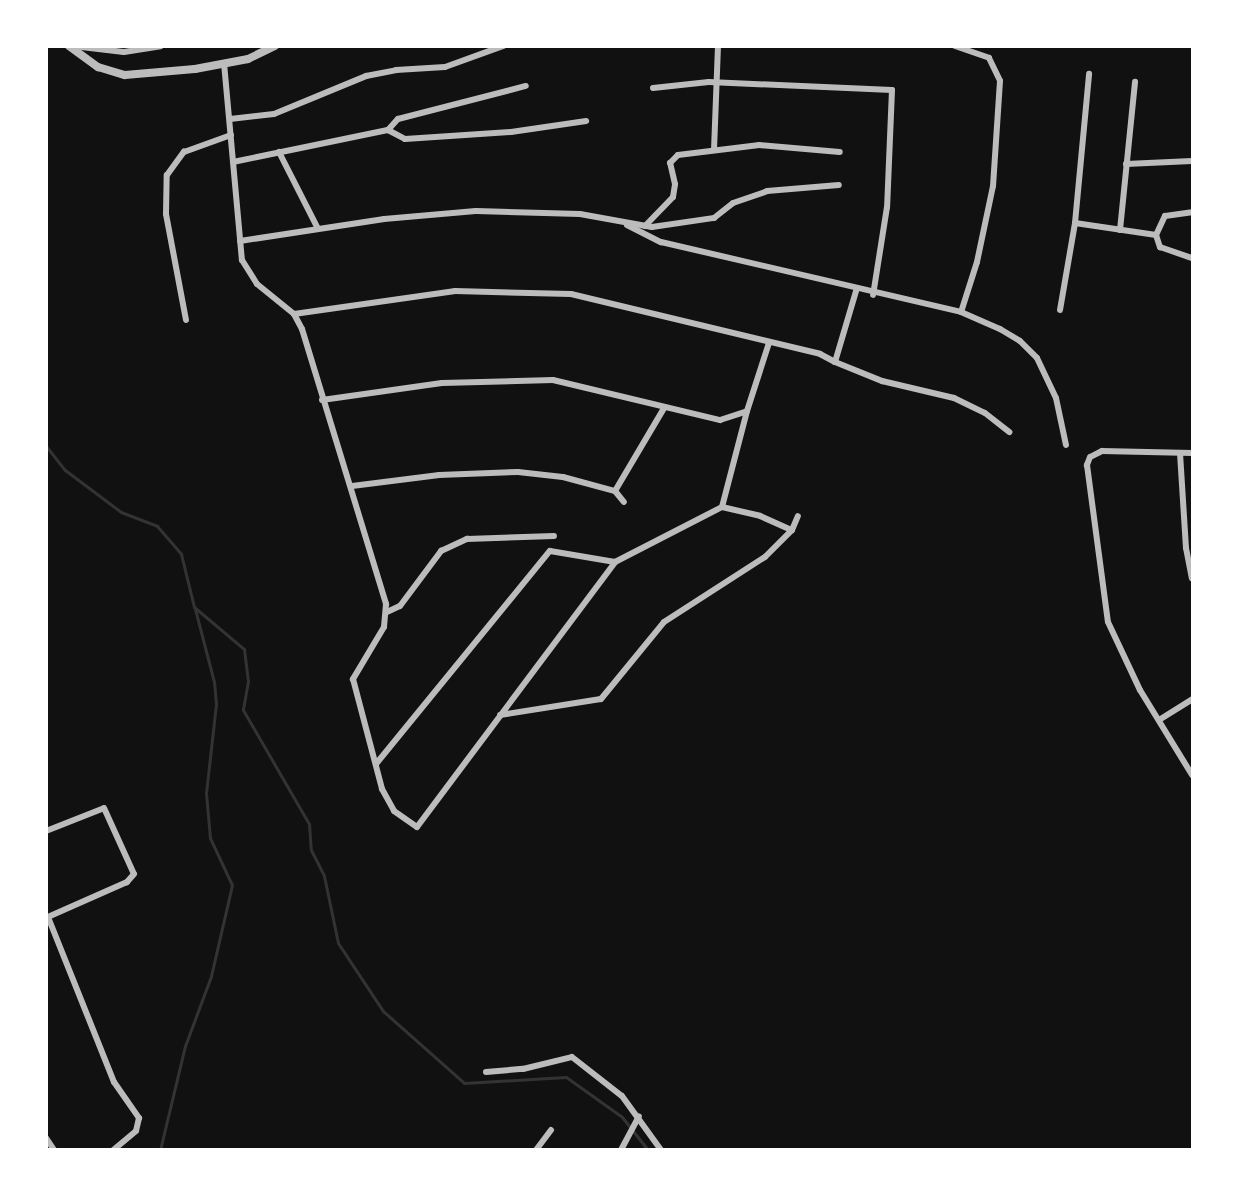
<!DOCTYPE html>
<html>
<head>
<meta charset="utf-8">
<style>
  body { margin:0 }
  #map { position:relative; width:1239px; height:1196px; overflow:hidden; background:#111; font-family:Mulish,sans-serif }
  div>[style] { position:absolute }
  [style*='--x'] { left:calc(var(--x)*1px); top:calc(var(--y)*1px); width:calc(var(--w)*1px); rotate:calc(var(--a)*1deg) }
  .stream>* { height:3px; margin:-1.5px; padding:0 1.5px; transform-origin:1.5px; border-radius:1.5px; background:#333 }
  .minor>* { height:6px; margin:-3px; padding:0 3px; transform-origin:3px; border-radius:3px; background:#bcbcbc }
  .tertiary>* { height:8px; margin:-4px; padding:0 4px; transform-origin:4px; border-radius:4px; background:#bcbcbc }
  span { translate:-50% -50%; white-space:nowrap; text-align:center; line-height:1.15; -webkit-text-stroke:6px #fff; paint-order:stroke }
  .frame { position:absolute; inset:0; border:48px solid #fff; pointer-events:none }
</style>
</head>
<body>
<div id="map">
  <div class="stream">
    <i style="--x:46;--y:446;--w:31;--a:52"></i>
    <i style="--x:65;--y:470;--w:70;--a:36.9"></i>
    <i style="--x:121;--y:512;--w:39;--a:21"></i>
    <i style="--x:157;--y:526;--w:37;--a:49"></i>
    <i style="--x:181;--y:554;--w:55;--a:76.2"></i>
    <i style="--x:194;--y:607;--w:65;--a:40"></i>
    <i style="--x:244;--y:649;--w:32;--a:83"></i>
    <i style="--x:248;--y:681;--w:29;--a:100"></i>
    <i style="--x:243;--y:710;--w:132;--a:59.9"></i>
    <i style="--x:309;--y:824;--w:26;--a:86"></i>
    <i style="--x:311;--y:850;--w:29;--a:63"></i>
    <i style="--x:324;--y:876;--w:68;--a:78.2"></i>
    <i style="--x:338;--y:943;--w:82;--a:56.5"></i>
    <i style="--x:383;--y:1011;--w:108;--a:41.6"></i>
    <i style="--x:464;--y:1083;--w:102;--a:-3.4"></i>
    <i style="--x:566;--y:1077;--w:69;--a:35.5"></i>
    <i style="--x:622;--y:1117;--w:42;--a:51.8"></i>
    <i style="--x:160;--y:1150;--w:107;--a:-76.5"></i>
    <i style="--x:185;--y:1046;--w:75;--a:-69.6"></i>
    <i style="--x:211;--y:976;--w:93;--a:-77"></i>
    <i style="--x:232;--y:885;--w:52;--a:-115.1"></i>
    <i style="--x:210;--y:838;--w:45;--a:-95.1"></i>
    <i style="--x:206;--y:793;--w:90;--a:-83.6"></i>
    <i style="--x:216;--y:704;--w:22;--a:-95"></i>
    <i style="--x:214;--y:682;--w:75;--a:-104.6"></i>
  </div>
  <div class="minor">
    <i style="--x:73;--y:46;--w:51;--a:6.7"></i>
    <i style="--x:124;--y:52;--w:37;--a:-9"></i>
    <i style="--x:955;--y:46;--w:36;--a:19"></i>
    <i style="--x:989;--y:58;--w:25;--a:64"></i>
    <i style="--x:1000;--y:81;--w:105;--a:93.8"></i>
    <i style="--x:993;--y:186;--w:78;--a:101.9"></i>
    <i style="--x:977;--y:262;--w:52;--a:107.7"></i>
    <i style="--x:224;--y:63;--w:198;--a:84.8"></i>
    <i style="--x:242;--y:260;--w:28;--a:58"></i>
    <i style="--x:257;--y:284;--w:48;--a:39"></i>
    <i style="--x:294;--y:314;--w:17;--a:62"></i>
    <i style="--x:302;--y:329;--w:288;--a:73"></i>
    <i style="--x:386;--y:604;--w:23;--a:95"></i>
    <i style="--x:384;--y:627;--w:61;--a:120.8"></i>
    <i style="--x:353;--y:679;--w:114;--a:75.2"></i>
    <i style="--x:382;--y:789;--w:25;--a:61"></i>
    <i style="--x:394;--y:811;--w:28;--a:35"></i>
    <i style="--x:417;--y:827;--w:331;--a:-53.2"></i>
    <i style="--x:615;--y:562;--w:120;--a:-27.2"></i>
    <i style="--x:722;--y:507;--w:39;--a:13"></i>
    <i style="--x:760;--y:516;--w:35;--a:24"></i>
    <i style="--x:653;--y:88;--w:56;--a:-6.1"></i>
    <i style="--x:709;--y:82;--w:183;--a:2.5"></i>
    <i style="--x:892;--y:90;--w:117;--a:92.4"></i>
    <i style="--x:887;--y:207;--w:89;--a:99"></i>
    <i style="--x:230;--y:119;--w:44;--a:-6.5"></i>
    <i style="--x:274;--y:114;--w:100;--a:-22.4"></i>
    <i style="--x:366;--y:76;--w:31;--a:-11"></i>
    <i style="--x:396;--y:70;--w:49;--a:-3.5"></i>
    <i style="--x:445;--y:67;--w:62;--a:-19.9"></i>
    <i style="--x:388;--y:130;--w:15;--a:-48"></i>
    <i style="--x:398;--y:119;--w:132;--a:-14.5"></i>
    <i style="--x:714;--y:150;--w:104;--a:-87.8"></i>
    <i style="--x:279;--y:152;--w:86;--a:63.1"></i>
    <i style="--x:233;--y:162;--w:158;--a:-11.7"></i>
    <i style="--x:388;--y:130;--w:19;--a:28"></i>
    <i style="--x:405;--y:139;--w:106;--a:-3.8"></i>
    <i style="--x:511;--y:132;--w:76;--a:-8.3"></i>
    <i style="--x:1126;--y:164;--w:66;--a:-2.6"></i>
    <i style="--x:1075;--y:223;--w:82;--a:8.4"></i>
    <i style="--x:1156;--y:235;--w:21;--a:-65"></i>
    <i style="--x:1165;--y:216;--w:27;--a:-8"></i>
    <i style="--x:627;--y:225;--w:38;--a:27"></i>
    <i style="--x:661;--y:242;--w:308;--a:13.1"></i>
    <i style="--x:961;--y:312;--w:43;--a:23.6"></i>
    <i style="--x:1000;--y:329;--w:23;--a:31"></i>
    <i style="--x:1020;--y:341;--w:24;--a:45"></i>
    <i style="--x:1037;--y:358;--w:44;--a:64.6"></i>
    <i style="--x:1056;--y:398;--w:48;--a:78"></i>
    <i style="--x:645;--y:226;--w:40;--a:-46"></i>
    <i style="--x:673;--y:197;--w:13;--a:-81"></i>
    <i style="--x:675;--y:184;--w:22;--a:-103"></i>
    <i style="--x:670;--y:163;--w:11;--a:-45"></i>
    <i style="--x:678;--y:155;--w:82;--a:-7"></i>
    <i style="--x:759;--y:145;--w:81;--a:4.9"></i>
    <i style="--x:1120;--y:230;--w:149;--a:-84.2"></i>
    <i style="--x:1156;--y:235;--w:13;--a:72"></i>
    <i style="--x:1160;--y:247;--w:34;--a:19"></i>
    <i style="--x:240;--y:241;--w:146;--a:-8.7"></i>
    <i style="--x:384;--y:219;--w:92;--a:-5"></i>
    <i style="--x:476;--y:211;--w:104;--a:1.7"></i>
    <i style="--x:580;--y:214;--w:73;--a:10.2"></i>
    <i style="--x:652;--y:227;--w:63;--a:-8.3"></i>
    <i style="--x:714;--y:218;--w:24;--a:-38"></i>
    <i style="--x:733;--y:203;--w:36;--a:-19"></i>
    <i style="--x:767;--y:191;--w:72;--a:-4.8"></i>
    <i style="--x:1060;--y:310;--w:88;--a:-80.2"></i>
    <i style="--x:1075;--y:223;--w:150;--a:-84.6"></i>
    <i style="--x:294;--y:314;--w:163;--a:-8.1"></i>
    <i style="--x:455;--y:291;--w:116;--a:1.5"></i>
    <i style="--x:571;--y:294;--w:256;--a:13.5"></i>
    <i style="--x:820;--y:354;--w:17;--a:28"></i>
    <i style="--x:835;--y:362;--w:74;--a:-73.5"></i>
    <i style="--x:186;--y:320;--w:108;--a:-100.7"></i>
    <i style="--x:166;--y:214;--w:39;--a:-89"></i>
    <i style="--x:167;--y:175;--w:29;--a:-54"></i>
    <i style="--x:184;--y:152;--w:50;--a:-19.9"></i>
    <i style="--x:835;--y:362;--w:51;--a:22"></i>
    <i style="--x:882;--y:381;--w:74;--a:13.3"></i>
    <i style="--x:954;--y:398;--w:34;--a:26"></i>
    <i style="--x:985;--y:413;--w:31;--a:38"></i>
    <i style="--x:322;--y:400;--w:121;--a:-8.1"></i>
    <i style="--x:442;--y:383;--w:111;--a:-1.5"></i>
    <i style="--x:553;--y:380;--w:172;--a:13.5"></i>
    <i style="--x:720;--y:420;--w:28;--a:-18"></i>
    <i style="--x:747;--y:411;--w:71;--a:-72.1"></i>
    <i style="--x:1180;--y:453;--w:95;--a:86.4"></i>
    <i style="--x:1186;--y:548;--w:31;--a:79"></i>
    <i style="--x:1192;--y:453;--w:90;--a:-178.7"></i>
    <i style="--x:1102;--y:451;--w:13;--a:153"></i>
    <i style="--x:1090;--y:457;--w:9;--a:111"></i>
    <i style="--x:1087;--y:465;--w:158;--a:82.4"></i>
    <i style="--x:1108;--y:622;--w:75;--a:64.8"></i>
    <i style="--x:1140;--y:690;--w:100;--a:58.5"></i>
    <i style="--x:352;--y:486;--w:88;--a:-7.2"></i>
    <i style="--x:439;--y:475;--w:79;--a:-2.2"></i>
    <i style="--x:518;--y:472;--w:45;--a:6.3"></i>
    <i style="--x:563;--y:477;--w:54;--a:15.1"></i>
    <i style="--x:615;--y:491;--w:14;--a:51"></i>
    <i style="--x:615;--y:491;--w:96;--a:-59.4"></i>
    <i style="--x:722;--y:507;--w:99;--a:-75.4"></i>
    <i style="--x:387;--y:612;--w:14;--a:-25"></i>
    <i style="--x:400;--y:606;--w:69;--a:-53.3"></i>
    <i style="--x:441;--y:551;--w:29;--a:-25"></i>
    <i style="--x:467;--y:539;--w:87;--a:-2"></i>
    <i style="--x:500;--y:715;--w:102;--a:-9"></i>
    <i style="--x:601;--y:699;--w:99;--a:-50.7"></i>
    <i style="--x:664;--y:622;--w:120;--a:-32.8"></i>
    <i style="--x:765;--y:557;--w:38;--a:-45"></i>
    <i style="--x:792;--y:530;--w:15;--a:-67"></i>
    <i style="--x:1159;--y:720;--w:39;--a:-32"></i>
    <i style="--x:376;--y:764;--w:275;--a:-50.8"></i>
    <i style="--x:550;--y:551;--w:66;--a:9.6"></i>
    <i style="--x:46;--y:831;--w:62;--a:-21.6"></i>
    <i style="--x:104;--y:808;--w:72;--a:65.6"></i>
    <i style="--x:134;--y:874;--w:11;--a:131"></i>
    <i style="--x:127;--y:882;--w:86;--a:156.1"></i>
    <i style="--x:48;--y:917;--w:178;--a:68.2"></i>
    <i style="--x:114;--y:1082;--w:44;--a:55.2"></i>
    <i style="--x:139;--y:1118;--w:13;--a:103"></i>
    <i style="--x:136;--y:1131;--w:30;--a:140"></i>
    <i style="--x:486;--y:1072;--w:37;--a:-5"></i>
    <i style="--x:523;--y:1069;--w:50;--a:-13.8"></i>
    <i style="--x:572;--y:1057;--w:63;--a:38"></i>
    <i style="--x:622;--y:1096;--w:67;--a:54.2"></i>
    <i style="--x:46;--y:1138;--w:14;--a:56"></i>
    <i style="--x:536;--y:1150;--w:25;--a:-53"></i>
    <i style="--x:621;--y:1150;--w:38;--a:-62"></i>
  </div>
  <div class="tertiary">
    <i style="--x:69;--y:46;--w:36;--a:36"></i>
    <i style="--x:98;--y:67;--w:28;--a:17"></i>
    <i style="--x:125;--y:75;--w:70;--a:-4.9"></i>
    <i style="--x:195;--y:69;--w:54;--a:-10.7"></i>
    <i style="--x:248;--y:59;--w:30;--a:-26"></i>
  </div>
  <div class="frame"></div>
</div>
</body>
</html>
